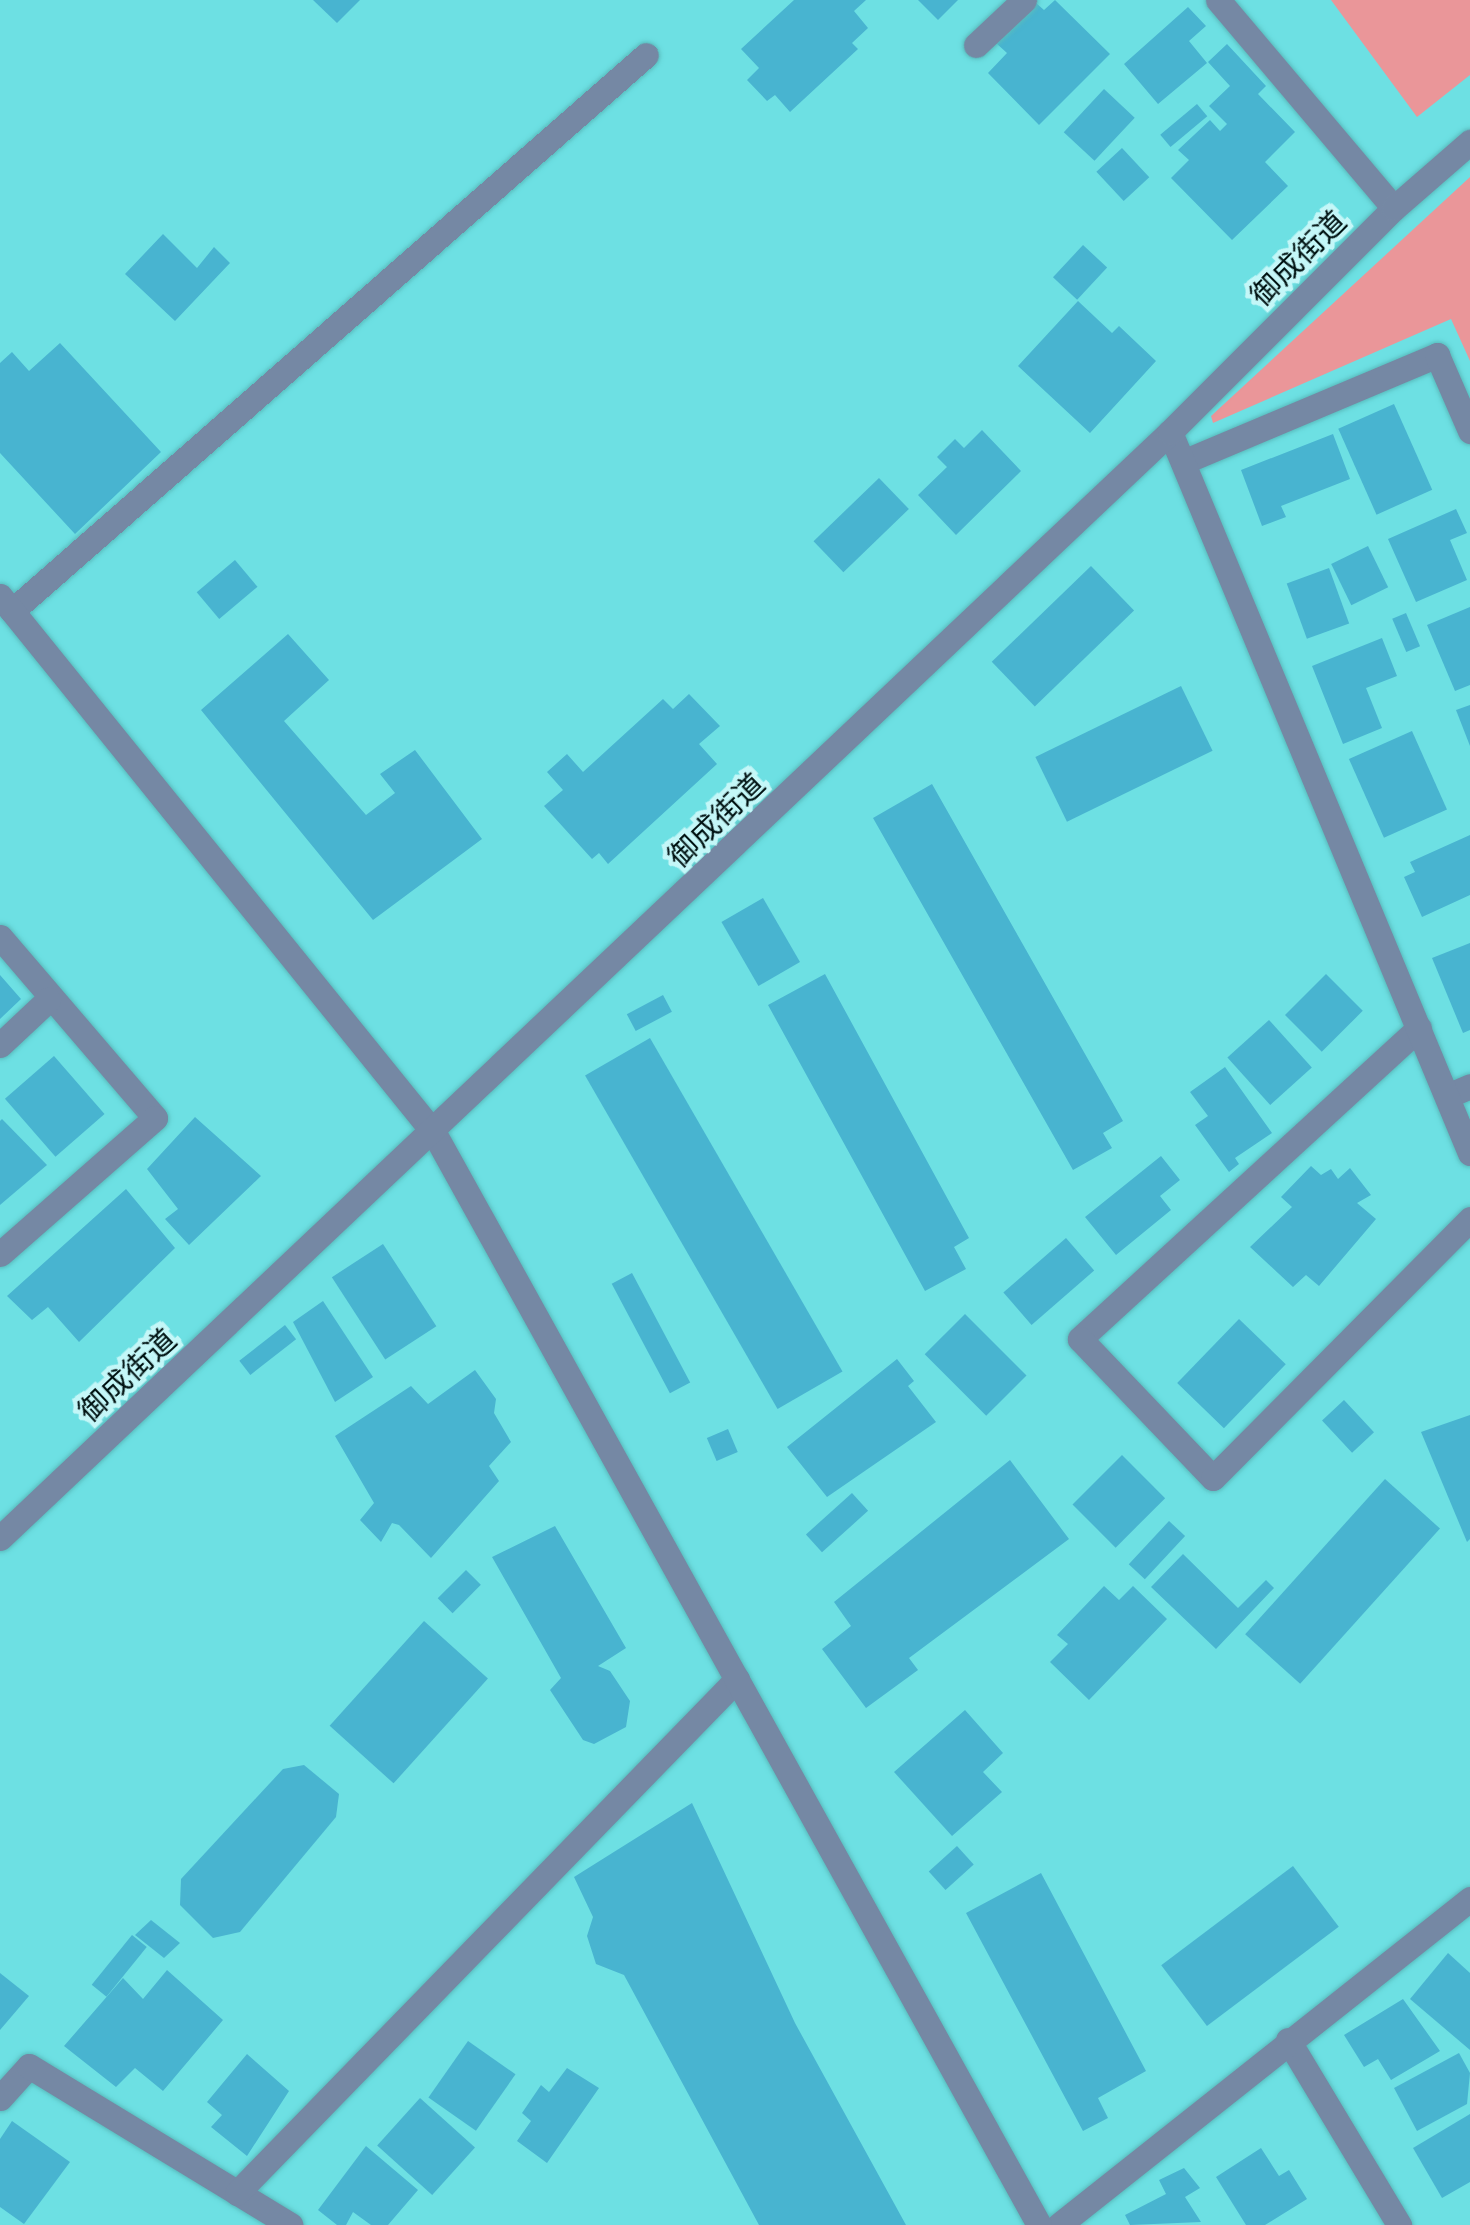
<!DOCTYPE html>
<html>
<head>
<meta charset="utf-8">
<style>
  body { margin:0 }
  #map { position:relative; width:1470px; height:2225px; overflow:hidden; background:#6de0e3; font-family:"Asap Condensed","Noto Sans JP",sans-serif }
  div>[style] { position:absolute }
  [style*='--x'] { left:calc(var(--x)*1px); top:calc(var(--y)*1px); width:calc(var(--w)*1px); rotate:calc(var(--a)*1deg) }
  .green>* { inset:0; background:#ea9699 }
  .building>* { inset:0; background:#48b4d0; transform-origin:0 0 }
  .roads { filter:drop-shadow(0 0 2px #59bbbd) drop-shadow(0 0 2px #59bbbd) }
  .minor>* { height:25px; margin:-12.5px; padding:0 12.5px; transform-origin:12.5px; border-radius:12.5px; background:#7588a4 }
  .tertiary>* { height:25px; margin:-12.5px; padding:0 12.5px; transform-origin:12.5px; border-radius:12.5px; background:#7588a4 }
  span { translate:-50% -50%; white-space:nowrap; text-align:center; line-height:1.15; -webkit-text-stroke:9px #c4f7f8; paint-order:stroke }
  .street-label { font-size:30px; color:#001212 }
</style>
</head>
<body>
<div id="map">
  <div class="green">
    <i style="clip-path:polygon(1331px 0,1470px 0,1470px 75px,1417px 117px)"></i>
    <i style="clip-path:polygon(1470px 177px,1470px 361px,1451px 319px,1213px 423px,1211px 416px)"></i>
  </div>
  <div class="building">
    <i style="clip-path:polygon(313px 0,360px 0,337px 23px)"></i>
    <i style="clip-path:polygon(794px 0,866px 0,854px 11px,868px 28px,852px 43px,858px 49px,790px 112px,775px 95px,767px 101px,747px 80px,759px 68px,741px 49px)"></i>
    <i style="clip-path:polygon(918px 0,958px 0,938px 20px)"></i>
    <i style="clip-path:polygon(1055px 0,1110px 54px,1039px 125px,988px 73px,1007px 53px,996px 43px,1036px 3px,1044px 10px)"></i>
    <i style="clip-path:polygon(1188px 7px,1206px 26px,1189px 41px,1207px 63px,1158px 104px,1124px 64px)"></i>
    <i style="clip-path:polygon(1227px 44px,1266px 86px,1258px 94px,1295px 132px,1265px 162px,1288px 186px,1232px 240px,1171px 178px,1189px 160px,1178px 150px,1210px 120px,1220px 131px,1227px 124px,1209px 106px,1230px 86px,1208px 62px)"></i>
    <i style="left:1104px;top:89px;width:42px;height:59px;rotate:43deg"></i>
    <i style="left:1197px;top:104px;width:16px;height:48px;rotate:50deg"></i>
    <i style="left:1122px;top:148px;width:40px;height:35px;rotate:47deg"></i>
    <i style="clip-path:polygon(163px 234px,197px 268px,214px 247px,230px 263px,175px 321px,125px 274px)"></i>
    <i style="left:1083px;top:245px;width:33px;height:44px;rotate:43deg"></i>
    <i style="clip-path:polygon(1078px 301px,1112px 333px,1119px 326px,1156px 361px,1090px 433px,1018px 366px)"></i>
    <i style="clip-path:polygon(60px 343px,161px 452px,75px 534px,0 453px,0 363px,12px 352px,29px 371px)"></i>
    <i style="left:1394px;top:404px;width:94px;height:61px;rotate:66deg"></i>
    <i style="clip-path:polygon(982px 430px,1021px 471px,956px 535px,918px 495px,947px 467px,937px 457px,955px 439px,964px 448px)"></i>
    <i style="clip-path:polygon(1333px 434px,1350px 479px,1281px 506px,1286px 517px,1262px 526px,1241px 470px)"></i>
    <i style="left:879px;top:478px;width:43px;height:91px;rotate:46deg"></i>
    <i style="clip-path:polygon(1456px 509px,1467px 533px,1450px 540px,1467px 580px,1416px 602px,1388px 539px)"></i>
    <i style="left:1368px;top:546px;width:46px;height:41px;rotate:64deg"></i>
    <i style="left:235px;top:560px;width:35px;height:50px;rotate:50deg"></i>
    <i style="left:1091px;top:566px;width:62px;height:138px;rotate:46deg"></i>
    <i style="left:1329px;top:568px;width:59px;height:45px;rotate:70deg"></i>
    <i style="clip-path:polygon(1470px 607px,1470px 685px,1455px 691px,1427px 625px)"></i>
    <i style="left:1406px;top:613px;width:36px;height:15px;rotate:67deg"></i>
    <i style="clip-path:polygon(288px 634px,329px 680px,284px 721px,366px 815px,395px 793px,380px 774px,415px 750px,482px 839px,373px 920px,201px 710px)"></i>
    <i style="clip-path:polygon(1382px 638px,1397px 676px,1366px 688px,1382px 728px,1343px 744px,1312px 666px)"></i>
    <i style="left:1181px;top:686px;width:72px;height:162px;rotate:64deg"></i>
    <i style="clip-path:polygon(689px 694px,720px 726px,699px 744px,717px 764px,608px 864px,599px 853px,592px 859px,544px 806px,563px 790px,547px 772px,567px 754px,583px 772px,663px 699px,673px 709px)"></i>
    <i style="clip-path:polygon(1470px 705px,1470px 746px,1456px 710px)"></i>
    <i style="left:1412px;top:731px;width:86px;height:69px;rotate:66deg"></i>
    <i style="clip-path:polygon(932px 784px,1123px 1121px,1103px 1133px,1112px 1148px,1073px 1170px,873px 818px)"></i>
    <i style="clip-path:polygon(1470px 835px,1470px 895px,1422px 917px,1404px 877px,1415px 872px,1410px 862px)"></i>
    <i style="left:763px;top:898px;width:74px;height:48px;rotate:60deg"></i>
    <i style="clip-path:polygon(1470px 943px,1470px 1030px,1463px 1033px,1432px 958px)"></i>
    <i style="clip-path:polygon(825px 974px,969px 1238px,954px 1247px,966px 1269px,925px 1291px,768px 1005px)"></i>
    <i style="left:1326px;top:974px;width:52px;height:58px;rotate:45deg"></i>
    <i style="clip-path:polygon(0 975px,21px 999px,0 1019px)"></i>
    <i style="left:663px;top:995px;width:19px;height:41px;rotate:62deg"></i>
    <i style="left:1269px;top:1020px;width:64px;height:56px;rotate:48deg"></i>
    <i style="left:650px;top:1038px;width:385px;height:75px;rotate:60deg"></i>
    <i style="left:54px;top:1056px;width:77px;height:65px;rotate:49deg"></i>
    <i style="clip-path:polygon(1225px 1067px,1272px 1133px,1235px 1158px,1239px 1164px,1229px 1172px,1195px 1125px,1208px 1116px,1190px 1092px)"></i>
    <i style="clip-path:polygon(195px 1117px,261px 1176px,189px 1245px,165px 1219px,178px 1209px,147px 1169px)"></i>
    <i style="clip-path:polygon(2px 1119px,47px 1165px,0 1205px,0 1121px)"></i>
    <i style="clip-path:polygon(1161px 1156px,1180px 1180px,1160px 1196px,1171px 1210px,1116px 1255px,1085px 1217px)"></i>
    <i style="clip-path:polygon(1311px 1166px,1321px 1175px,1331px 1169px,1338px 1179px,1350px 1168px,1371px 1195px,1357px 1203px,1376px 1219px,1319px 1286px,1306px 1275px,1293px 1287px,1250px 1247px,1292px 1207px,1281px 1197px)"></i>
    <i style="clip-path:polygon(126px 1189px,175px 1248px,79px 1342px,48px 1307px,32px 1320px,7px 1296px)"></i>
    <i style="left:1066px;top:1238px;width:43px;height:83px;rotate:49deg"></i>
    <i style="left:383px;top:1244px;width:98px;height:61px;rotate:57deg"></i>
    <i style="left:632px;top:1273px;width:124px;height:23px;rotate:62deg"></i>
    <i style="clip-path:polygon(323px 1301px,373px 1377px,335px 1402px,293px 1322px)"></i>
    <i style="left:965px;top:1314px;width:87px;height:57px;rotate:45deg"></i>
    <i style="left:1239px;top:1319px;width:65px;height:89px;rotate:44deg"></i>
    <i style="left:285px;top:1325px;width:18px;height:58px;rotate:52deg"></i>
    <i style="clip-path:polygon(897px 1359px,914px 1381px,908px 1386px,936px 1422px,827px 1497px,787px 1447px)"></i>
    <i style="clip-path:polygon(475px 1370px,496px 1399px,494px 1413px,511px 1442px,489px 1466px,499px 1481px,431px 1558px,399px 1525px,392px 1523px,381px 1542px,360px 1520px,374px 1503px,335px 1436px,411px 1386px,428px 1404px)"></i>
    <i style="left:1344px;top:1400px;width:44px;height:30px;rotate:47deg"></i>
    <i style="clip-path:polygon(1470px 1415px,1470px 1539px,1467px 1542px,1421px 1432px)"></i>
    <i style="left:728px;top:1429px;width:25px;height:23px;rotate:67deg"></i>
    <i style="left:1122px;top:1455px;width:61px;height:70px;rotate:45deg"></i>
    <i style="clip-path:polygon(1010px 1460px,1069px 1539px,909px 1658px,918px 1670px,866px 1708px,822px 1649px,851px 1626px,834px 1602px)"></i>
    <i style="left:1385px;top:1479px;width:74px;height:209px;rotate:42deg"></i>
    <i style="left:852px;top:1493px;width:24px;height:62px;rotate:48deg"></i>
    <i style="left:1169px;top:1521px;width:22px;height:59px;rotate:43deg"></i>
    <i style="clip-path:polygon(555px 1526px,626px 1648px,598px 1666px,610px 1671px,630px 1701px,626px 1727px,594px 1744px,583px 1740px,550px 1690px,561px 1678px,492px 1557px)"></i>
    <i style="clip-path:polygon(1183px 1554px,1238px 1608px,1266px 1580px,1274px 1588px,1216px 1649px,1151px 1587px)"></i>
    <i style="left:466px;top:1570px;width:21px;height:40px;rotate:45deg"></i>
    <i style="clip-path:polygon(1104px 1586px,1119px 1600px,1133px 1586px,1167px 1619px,1089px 1700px,1050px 1662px,1068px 1644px,1057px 1635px)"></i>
    <i style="left:424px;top:1621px;width:86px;height:141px;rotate:42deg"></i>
    <i style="clip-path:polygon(965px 1710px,1003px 1753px,983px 1772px,1002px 1792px,952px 1836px,894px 1772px)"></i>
    <i style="clip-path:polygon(304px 1765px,339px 1794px,336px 1817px,240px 1932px,213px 1938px,180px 1905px,181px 1879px,283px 1769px)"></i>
    <i style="clip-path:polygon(692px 1803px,795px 2023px,906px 2225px,759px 2225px,624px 1975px,596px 1964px,587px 1936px,593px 1917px,574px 1877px)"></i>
    <i style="left:957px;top:1846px;width:25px;height:38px;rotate:48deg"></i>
    <i style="left:1293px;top:1866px;width:76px;height:165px;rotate:53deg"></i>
    <i style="clip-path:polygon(1041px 1873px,1146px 2071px,1098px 2098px,1108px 2118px,1083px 2131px,966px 1913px)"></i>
    <i style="clip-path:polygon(151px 1920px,180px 1943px,164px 1958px,135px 1935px)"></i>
    <i style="left:132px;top:1935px;width:19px;height:64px;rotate:39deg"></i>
    <i style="clip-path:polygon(1448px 1953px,1470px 1973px,1470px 2050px,1410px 1999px)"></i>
    <i style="clip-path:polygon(167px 1970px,223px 2020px,163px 2091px,135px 2068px,116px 2087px,64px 2046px,123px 1978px,143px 1999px)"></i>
    <i style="clip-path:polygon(0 1973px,29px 1996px,0 2030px)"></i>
    <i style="clip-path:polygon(1403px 1999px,1440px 2051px,1391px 2080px,1378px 2059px,1364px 2067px,1344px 2035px)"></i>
    <i style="left:468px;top:2041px;width:58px;height:69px;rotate:35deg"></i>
    <i style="clip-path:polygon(1459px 2053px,1470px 2073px,1467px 2104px,1417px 2131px,1394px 2088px)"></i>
    <i style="clip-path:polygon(247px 2054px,289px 2091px,247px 2156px,211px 2127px,222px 2115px,207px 2102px)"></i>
    <i style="clip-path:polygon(567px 2068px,599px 2088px,547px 2163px,517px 2141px,531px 2121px,522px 2113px,541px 2085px,549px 2092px)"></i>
    <i style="left:420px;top:2098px;width:74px;height:64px;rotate:42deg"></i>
    <i style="clip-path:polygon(1470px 2114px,1470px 2182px,1442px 2198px,1413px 2148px)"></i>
    <i style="clip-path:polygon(12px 2121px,70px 2162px,24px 2224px,0 2207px,0 2139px)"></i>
    <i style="clip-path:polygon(366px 2146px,418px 2190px,388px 2225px,371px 2225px,353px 2212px,346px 2225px,337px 2225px,318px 2210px)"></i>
    <i style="clip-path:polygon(1261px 2148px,1279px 2176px,1289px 2170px,1307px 2199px,1265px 2225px,1246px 2225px,1216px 2177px)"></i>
    <i style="clip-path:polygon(1184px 2168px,1200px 2188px,1185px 2197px,1201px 2222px,1130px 2225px,1125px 2215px,1166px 2194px,1159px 2180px)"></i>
  </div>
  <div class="roads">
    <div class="minor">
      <i style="--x:1218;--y:0;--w:272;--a:49.8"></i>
      <i style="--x:976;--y:45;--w:66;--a:-43.2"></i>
      <i style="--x:1183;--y:462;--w:276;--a:-22.8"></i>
      <i style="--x:1437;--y:355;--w:83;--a:66.5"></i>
      <i style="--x:12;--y:611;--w:843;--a:-41.25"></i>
      <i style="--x:0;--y:937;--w:238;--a:49.4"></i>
      <i style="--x:155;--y:1118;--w:206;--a:138.7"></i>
      <i style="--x:1419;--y:1028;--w:460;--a:137.5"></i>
      <i style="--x:1080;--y:1339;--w:192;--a:46.3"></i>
      <i style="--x:1213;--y:1478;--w:365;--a:-45.2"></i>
      <i style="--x:0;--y:1045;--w:66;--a:-43.2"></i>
      <i style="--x:1447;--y:1096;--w:25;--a:-23"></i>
      <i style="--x:1288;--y:2040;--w:216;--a:59"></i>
      <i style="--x:0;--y:2098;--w:43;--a:-47.8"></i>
      <i style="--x:29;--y:2066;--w:306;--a:31.3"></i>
      <i style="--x:237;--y:2193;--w:717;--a:-45.79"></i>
      <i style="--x:1059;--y:2225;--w:525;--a:-38.42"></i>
    </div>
    <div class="tertiary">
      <i style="--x:1170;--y:432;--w:781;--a:67.41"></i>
      <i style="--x:0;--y:596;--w:690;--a:51.06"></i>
      <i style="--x:434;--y:1133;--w:1248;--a:61.01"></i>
      <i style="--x:0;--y:1538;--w:1610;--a:-43.39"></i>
      <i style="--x:1170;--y:432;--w:317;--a:-45"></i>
      <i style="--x:1394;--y:208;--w:101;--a:-41"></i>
    </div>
  </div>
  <div class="street-label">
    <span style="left:1298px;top:258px;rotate:-45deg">御成街道</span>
    <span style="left:716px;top:820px;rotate:-44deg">御成街道</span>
    <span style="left:127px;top:1375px;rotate:-43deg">御成街道</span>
  </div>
</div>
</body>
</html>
